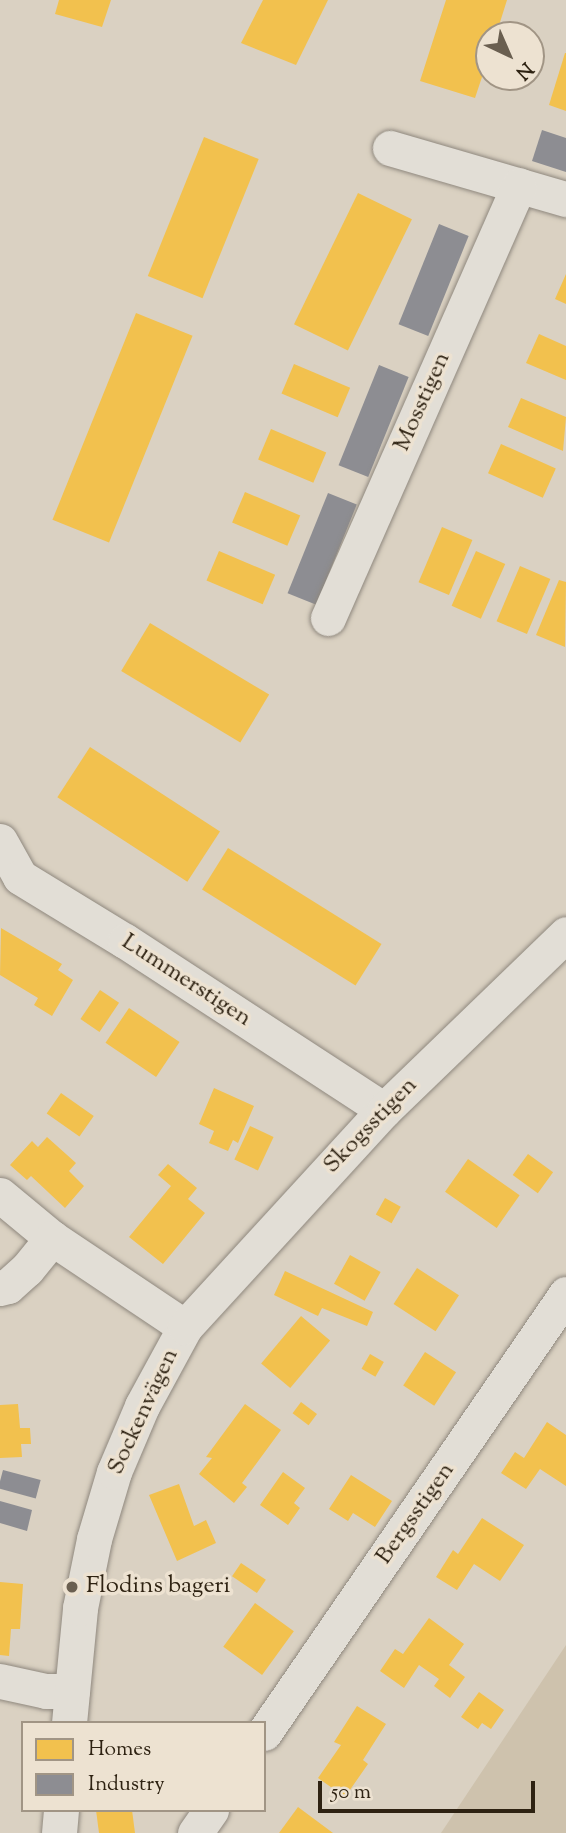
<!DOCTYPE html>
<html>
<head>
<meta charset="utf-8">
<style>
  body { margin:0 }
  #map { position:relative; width:566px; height:1833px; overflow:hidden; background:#dad1c2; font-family:"Sorts Mill Goudy",serif }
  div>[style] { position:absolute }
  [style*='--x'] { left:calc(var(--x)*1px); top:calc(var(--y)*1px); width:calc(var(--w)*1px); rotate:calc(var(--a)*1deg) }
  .green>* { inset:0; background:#cec2ad }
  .homes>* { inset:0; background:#f2c14e; transform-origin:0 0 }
  .industry>* { inset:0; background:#8d8d92; transform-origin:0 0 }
  .roads { filter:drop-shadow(0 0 2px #8f887e) drop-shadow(0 0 2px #8f887e) }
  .minor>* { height:35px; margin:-17.5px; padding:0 17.5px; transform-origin:17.5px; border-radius:17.5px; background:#e2ded6 }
  .dots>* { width:19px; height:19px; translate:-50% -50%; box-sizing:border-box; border:4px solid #ede2d1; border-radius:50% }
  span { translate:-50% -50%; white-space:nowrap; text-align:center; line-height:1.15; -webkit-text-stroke:7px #ede2d1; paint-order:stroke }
  .street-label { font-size:24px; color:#2e2212 }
  .poi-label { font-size:24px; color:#2e2212 }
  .left { translate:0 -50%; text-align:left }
  .legend { position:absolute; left:21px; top:1721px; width:245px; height:91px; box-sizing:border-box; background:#ede2d1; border:2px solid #a19585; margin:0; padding:9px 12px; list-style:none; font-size:21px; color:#2e2212 }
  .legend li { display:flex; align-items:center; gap:14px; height:35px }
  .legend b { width:35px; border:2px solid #a19585 }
  .north { position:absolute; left:475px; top:21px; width:70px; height:70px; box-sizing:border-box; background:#ede2d1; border:2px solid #a19585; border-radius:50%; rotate:136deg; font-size:19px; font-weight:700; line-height:28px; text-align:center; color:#2e2212 }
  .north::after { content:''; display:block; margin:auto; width:24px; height:32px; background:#6a5f50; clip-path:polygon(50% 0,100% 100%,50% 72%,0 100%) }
  .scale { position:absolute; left:318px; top:1781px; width:217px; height:32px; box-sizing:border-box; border:4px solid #2e2212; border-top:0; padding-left:9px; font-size:21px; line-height:24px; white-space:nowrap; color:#2e2212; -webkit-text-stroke:5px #ede2d1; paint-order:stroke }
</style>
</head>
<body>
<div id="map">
  <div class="green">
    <i style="clip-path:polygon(566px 1645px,566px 1833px,441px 1833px)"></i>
  </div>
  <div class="homes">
    <i style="clip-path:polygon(59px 0,111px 0,102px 27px,55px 14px)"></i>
    <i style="clip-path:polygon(263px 0,328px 0,296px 65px,241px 43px)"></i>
    <i style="clip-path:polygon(446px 0,507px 0,496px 35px,489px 35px,489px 56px,475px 98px,420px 81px)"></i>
    <i style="clip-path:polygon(565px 53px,566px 53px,566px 111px,549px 105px)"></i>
    <i style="left:204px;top:137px;width:59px;height:150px;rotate:22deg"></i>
    <i style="left:358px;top:193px;width:60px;height:146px;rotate:26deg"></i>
    <i style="clip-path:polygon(566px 274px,566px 304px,555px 299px)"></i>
    <i style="left:136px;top:313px;width:61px;height:223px;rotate:22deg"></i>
    <i style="clip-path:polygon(539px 334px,566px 346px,566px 380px,526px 363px)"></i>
    <i style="left:294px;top:364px;width:61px;height:32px;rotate:23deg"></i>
    <i style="clip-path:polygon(521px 398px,566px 417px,563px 451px,508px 427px)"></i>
    <i style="left:271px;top:429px;width:60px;height:33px;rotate:23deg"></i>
    <i style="left:501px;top:444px;width:60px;height:32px;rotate:24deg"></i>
    <i style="left:245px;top:492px;width:60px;height:33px;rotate:23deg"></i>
    <i style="left:442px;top:527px;width:33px;height:60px;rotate:23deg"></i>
    <i style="left:219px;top:551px;width:61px;height:32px;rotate:23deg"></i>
    <i style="left:476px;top:551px;width:32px;height:60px;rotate:24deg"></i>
    <i style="left:520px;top:566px;width:33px;height:60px;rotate:23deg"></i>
    <i style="clip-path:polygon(559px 580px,566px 582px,565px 647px,536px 635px)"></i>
    <i style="left:150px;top:623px;width:139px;height:56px;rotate:31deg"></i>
    <i style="left:90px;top:747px;width:155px;height:60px;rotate:33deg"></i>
    <i style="left:228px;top:848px;width:181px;height:49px;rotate:32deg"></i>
    <i style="clip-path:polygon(1px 928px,62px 964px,58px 970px,73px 980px,52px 1016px,34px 1005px,38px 998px,0 975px)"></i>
    <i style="left:100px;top:990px;width:23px;height:35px;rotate:34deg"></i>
    <i style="left:129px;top:1008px;width:61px;height:42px;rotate:34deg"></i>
    <i style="clip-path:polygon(214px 1088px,254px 1106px,238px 1143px,233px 1140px,228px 1151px,209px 1143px,214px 1131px,199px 1124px)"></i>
    <i style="left:61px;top:1093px;width:40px;height:25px;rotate:35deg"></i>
    <i style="left:250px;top:1126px;width:26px;height:37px;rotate:25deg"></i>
    <i style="clip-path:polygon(47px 1137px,76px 1163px,69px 1171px,84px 1186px,65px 1208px,31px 1176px,27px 1180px,10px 1165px,32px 1141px,38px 1147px)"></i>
    <i style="left:528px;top:1154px;width:31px;height:26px;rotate:36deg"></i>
    <i style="left:468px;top:1159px;width:63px;height:40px;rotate:35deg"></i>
    <i style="clip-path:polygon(168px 1164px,197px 1188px,188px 1199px,205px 1213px,163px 1264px,129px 1237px,171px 1186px,158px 1175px)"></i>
    <i style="left:385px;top:1198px;width:18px;height:19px;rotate:29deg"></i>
    <i style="left:350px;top:1255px;width:35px;height:33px;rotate:29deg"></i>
    <i style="left:417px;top:1268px;width:50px;height:43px;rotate:33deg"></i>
    <i style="clip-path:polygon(285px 1271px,373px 1312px,367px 1326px,322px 1308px,318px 1316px,274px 1295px)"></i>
    <i style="left:301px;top:1316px;width:38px;height:62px;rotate:40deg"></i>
    <i style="left:425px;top:1352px;width:37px;height:40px;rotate:33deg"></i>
    <i style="left:370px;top:1354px;width:16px;height:17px;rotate:30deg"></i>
    <i style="left:301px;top:1402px;width:20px;height:14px;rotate:37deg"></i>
    <i style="clip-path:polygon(18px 1404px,20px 1428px,30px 1428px,31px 1444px,21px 1444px,22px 1457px,0 1458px,0 1405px)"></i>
    <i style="clip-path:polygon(245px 1404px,281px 1430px,242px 1483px,247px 1487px,234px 1503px,199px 1474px,212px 1458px,206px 1457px)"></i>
    <i style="clip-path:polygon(547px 1422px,566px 1435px,566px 1486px,540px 1469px,526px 1489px,501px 1473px,515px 1452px,524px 1458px)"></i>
    <i style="clip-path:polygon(283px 1472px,305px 1488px,294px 1503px,300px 1508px,288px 1525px,260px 1505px)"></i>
    <i style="clip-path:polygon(351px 1475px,392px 1501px,375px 1527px,353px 1513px,348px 1521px,329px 1509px)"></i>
    <i style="clip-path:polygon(179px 1484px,194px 1526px,206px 1520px,216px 1543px,177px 1561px,149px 1495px)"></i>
    <i style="clip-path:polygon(482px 1518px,524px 1545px,500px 1581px,474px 1564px,457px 1590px,436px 1577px,453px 1550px,458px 1554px)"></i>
    <i style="left:241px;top:1563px;width:30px;height:16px;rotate:34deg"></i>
    <i style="clip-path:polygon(0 1582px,23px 1584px,20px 1629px,11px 1629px,9px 1656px,0 1655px)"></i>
    <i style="left:255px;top:1603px;width:48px;height:54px;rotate:36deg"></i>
    <i style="clip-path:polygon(429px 1618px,464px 1644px,449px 1665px,465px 1677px,450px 1698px,434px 1686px,439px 1679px,419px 1665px,404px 1688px,380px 1671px,395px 1649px,403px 1654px)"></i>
    <i style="clip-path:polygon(479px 1692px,504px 1710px,491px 1729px,482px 1723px,478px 1729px,461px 1717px)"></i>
    <i style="clip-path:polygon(357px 1706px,386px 1724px,363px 1760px,368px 1764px,345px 1797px,318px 1778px,341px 1745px,334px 1742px)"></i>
    <i style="clip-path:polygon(298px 1807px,333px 1833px,279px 1833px)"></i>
    <i style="clip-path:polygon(96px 1810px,132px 1810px,135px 1833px,99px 1833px)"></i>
  </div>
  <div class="industry">
    <i style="clip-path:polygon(542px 130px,566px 138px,566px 172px,532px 161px)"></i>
    <i style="left:439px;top:224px;width:32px;height:108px;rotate:22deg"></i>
    <i style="left:379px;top:365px;width:32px;height:108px;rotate:22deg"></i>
    <i style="left:328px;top:493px;width:31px;height:108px;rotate:22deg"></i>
    <i style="left:3px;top:1470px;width:39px;height:19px;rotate:15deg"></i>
    <i style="clip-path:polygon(0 1501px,32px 1510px,27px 1531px,0 1523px)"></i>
  </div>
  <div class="roads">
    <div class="minor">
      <i style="--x:390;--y:148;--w:183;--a:16.2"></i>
      <i style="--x:328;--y:618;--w:473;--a:-66.2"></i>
      <i style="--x:0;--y:841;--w:41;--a:60.9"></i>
      <i style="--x:20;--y:877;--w:123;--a:31.4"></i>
      <i style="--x:125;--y:941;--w:309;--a:33.1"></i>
      <i style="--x:0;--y:1195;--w:67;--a:39.6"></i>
      <i style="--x:52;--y:1238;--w:160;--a:33.8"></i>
      <i style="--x:0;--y:1288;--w:8;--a:-14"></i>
      <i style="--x:8;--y:1286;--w:25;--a:-42"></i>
      <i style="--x:27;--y:1269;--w:40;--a:-51"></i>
      <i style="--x:0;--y:1681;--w:47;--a:12.3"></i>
      <i style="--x:46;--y:1691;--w:26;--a:0"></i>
      <i style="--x:69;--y:1723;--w:116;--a:-84.5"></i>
      <i style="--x:80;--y:1608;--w:70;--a:-78.5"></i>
      <i style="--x:94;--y:1539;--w:70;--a:-73.4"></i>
      <i style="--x:114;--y:1472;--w:72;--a:-67"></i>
      <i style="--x:142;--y:1406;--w:90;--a:-61.4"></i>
      <i style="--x:185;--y:1327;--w:294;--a:-47.5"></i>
      <i style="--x:384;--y:1110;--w:253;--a:-44"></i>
      <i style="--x:264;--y:1733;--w:533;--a:-55.47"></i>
      <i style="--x:59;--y:1833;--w:23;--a:-85"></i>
      <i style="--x:195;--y:1833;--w:28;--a:-55"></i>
    </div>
  </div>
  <div class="dots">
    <i style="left:72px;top:1587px;background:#6a5f50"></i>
  </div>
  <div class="street-label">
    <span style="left:423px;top:402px;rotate:-66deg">Mosstigen</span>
    <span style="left:186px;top:981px;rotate:33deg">Lummerstigen</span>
    <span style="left:371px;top:1126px;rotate:-46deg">Skogsstigen</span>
    <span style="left:144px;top:1412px;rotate:-65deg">Sockenvägen</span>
    <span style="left:416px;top:1514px;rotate:-55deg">Bergsstigen</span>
  </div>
  <div class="poi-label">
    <span class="left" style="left:86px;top:1587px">Flodins bageri</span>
  </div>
  <ul class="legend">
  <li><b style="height:19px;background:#f2c14e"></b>Homes</li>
  <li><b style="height:19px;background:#8d8d92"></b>Industry</li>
  </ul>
  <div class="north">N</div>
  <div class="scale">50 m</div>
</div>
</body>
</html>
